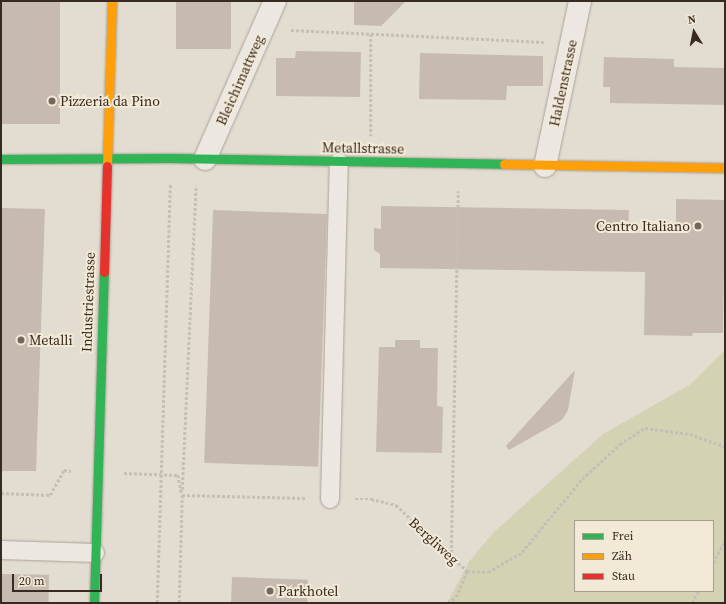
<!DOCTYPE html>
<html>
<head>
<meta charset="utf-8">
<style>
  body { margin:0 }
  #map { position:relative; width:726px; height:604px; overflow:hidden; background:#e3dcd0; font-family:"Source Serif 4",serif }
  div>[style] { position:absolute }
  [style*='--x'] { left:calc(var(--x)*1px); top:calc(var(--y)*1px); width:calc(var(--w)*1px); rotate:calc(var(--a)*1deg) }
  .green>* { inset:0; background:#d3d2b3 }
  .building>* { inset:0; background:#c7bbb1; transform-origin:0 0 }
  .path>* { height:2.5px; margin-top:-1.25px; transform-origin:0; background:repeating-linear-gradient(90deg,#c4bfb7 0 3px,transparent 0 5px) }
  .roads { filter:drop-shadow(0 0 1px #a9a298) drop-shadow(0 0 1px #a9a298) }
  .lane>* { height:18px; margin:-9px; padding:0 9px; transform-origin:9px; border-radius:9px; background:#ece8e1 }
  .street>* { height:22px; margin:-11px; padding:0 11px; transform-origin:11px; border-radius:11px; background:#ece8e1 }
  .fast>* { height:9px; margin:-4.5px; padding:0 4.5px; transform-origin:4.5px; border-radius:4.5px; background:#30b455 }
  .slow>* { height:9px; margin:-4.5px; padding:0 4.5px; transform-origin:4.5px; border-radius:4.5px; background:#ff9f0a }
  .jam>* { height:9px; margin:-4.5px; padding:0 4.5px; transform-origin:4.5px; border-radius:4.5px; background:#e5322d }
  .dots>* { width:11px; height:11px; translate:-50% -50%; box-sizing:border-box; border:2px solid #f3e9d7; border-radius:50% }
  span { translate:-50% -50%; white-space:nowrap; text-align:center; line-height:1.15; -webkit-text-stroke:4px #f3e9d7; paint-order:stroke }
  .street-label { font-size:14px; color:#372a21 }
  .poi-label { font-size:14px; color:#372a21 }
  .left { translate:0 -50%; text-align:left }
  .right { translate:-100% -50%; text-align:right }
  .frame { position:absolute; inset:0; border:2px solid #372a21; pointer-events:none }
  .legend { position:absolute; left:574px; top:520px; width:140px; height:72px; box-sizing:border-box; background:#f3e9d7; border:1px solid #a89d8e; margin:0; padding:5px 7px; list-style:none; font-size:12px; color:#372a21 }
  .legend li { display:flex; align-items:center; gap:8px; height:20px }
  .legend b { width:20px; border:1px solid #a89d8e }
  .north { position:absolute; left:674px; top:12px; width:40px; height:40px; -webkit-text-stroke:3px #f3e9d7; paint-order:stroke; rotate:350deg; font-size:11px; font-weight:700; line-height:16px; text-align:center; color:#372a21 }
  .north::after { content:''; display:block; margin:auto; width:14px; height:18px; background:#372a21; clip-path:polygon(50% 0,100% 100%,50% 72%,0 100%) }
  .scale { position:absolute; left:12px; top:574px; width:90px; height:18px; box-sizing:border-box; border:2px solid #372a21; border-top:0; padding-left:5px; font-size:12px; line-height:14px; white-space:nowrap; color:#372a21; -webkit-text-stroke:3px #f3e9d7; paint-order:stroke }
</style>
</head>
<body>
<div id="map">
  <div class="green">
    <i style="clip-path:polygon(evenodd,725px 350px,725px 603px,447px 603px,469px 562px,492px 534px,603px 434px,691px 384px,725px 350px,575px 521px,713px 521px,713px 591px,575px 591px,575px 521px)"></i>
  </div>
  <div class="building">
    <i style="left:1px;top:1px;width:59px;height:123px"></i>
    <i style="left:176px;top:1px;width:55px;height:48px"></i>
    <i style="clip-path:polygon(354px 1px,406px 1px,381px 26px,354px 25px)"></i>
    <i style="clip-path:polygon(296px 51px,361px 52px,360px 97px,276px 96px,276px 58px,295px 58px)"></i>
    <i style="clip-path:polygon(420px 53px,543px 56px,543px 86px,507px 86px,506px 100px,419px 99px)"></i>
    <i style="clip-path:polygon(604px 57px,674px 59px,674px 67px,725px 68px,725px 105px,610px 103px,610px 87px,603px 87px)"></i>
    <i style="clip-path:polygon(676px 199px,725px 200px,723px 333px,693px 333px,692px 336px,644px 335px,645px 272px,380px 268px,380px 254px,374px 250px,374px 228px,381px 229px,381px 206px,629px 210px,628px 233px,676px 233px)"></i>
    <i style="clip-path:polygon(1px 208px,45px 209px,36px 471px,1px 471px)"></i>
    <i style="left:213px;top:210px;width:114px;height:253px;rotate:2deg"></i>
    <i style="clip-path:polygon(395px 340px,420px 340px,420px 348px,438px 348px,437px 406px,443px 407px,442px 453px,376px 452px,379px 347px,395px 347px)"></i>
    <i style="clip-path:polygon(575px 370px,568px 410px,562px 420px,509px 450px,506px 446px)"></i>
    <i style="left:1px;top:574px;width:48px;height:29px;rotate:1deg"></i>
    <i style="left:232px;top:577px;width:76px;height:26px;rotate:2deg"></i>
  </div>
  <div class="path">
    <i style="--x:291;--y:30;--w:253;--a:2.7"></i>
    <i style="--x:371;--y:34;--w:102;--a:90"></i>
    <i style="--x:124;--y:473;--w:54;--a:2.1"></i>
    <i style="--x:178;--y:475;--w:20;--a:79"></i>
    <i style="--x:182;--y:495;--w:124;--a:1.4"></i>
    <i style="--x:182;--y:490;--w:305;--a:-87.4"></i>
    <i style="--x:1;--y:493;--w:49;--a:2.3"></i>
    <i style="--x:50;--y:495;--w:29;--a:-61"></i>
    <i style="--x:64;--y:470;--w:7;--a:8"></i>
    <i style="--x:355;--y:499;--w:16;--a:0"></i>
    <i style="--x:371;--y:499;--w:26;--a:13"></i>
    <i style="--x:396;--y:505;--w:97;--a:42.9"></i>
    <i style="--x:467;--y:571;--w:21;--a:3"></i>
    <i style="--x:488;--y:572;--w:39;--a:-30"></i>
    <i style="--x:522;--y:552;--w:94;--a:-50.6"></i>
    <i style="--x:582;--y:479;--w:52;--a:-42.6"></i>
    <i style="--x:620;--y:444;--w:30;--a:-33"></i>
    <i style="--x:645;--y:428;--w:45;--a:7.6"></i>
    <i style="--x:690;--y:434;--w:37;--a:20"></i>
    <i style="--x:451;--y:558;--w:367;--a:-88.9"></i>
    <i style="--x:713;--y:563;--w:26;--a:-62"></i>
    <i style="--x:157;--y:603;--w:419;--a:-88.2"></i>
    <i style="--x:179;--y:603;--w:108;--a:-88.4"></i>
    <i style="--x:448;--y:603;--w:10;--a:-37"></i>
    <i style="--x:456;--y:597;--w:28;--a:-67"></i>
    <i style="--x:692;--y:603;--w:13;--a:-63"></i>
  </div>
  <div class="roads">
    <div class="lane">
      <i style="--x:330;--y:499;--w:337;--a:-88.5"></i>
      <i style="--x:1;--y:550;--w:94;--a:1.8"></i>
    </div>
    <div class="street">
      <i style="--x:205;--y:159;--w:173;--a:-66.1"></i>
      <i style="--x:545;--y:166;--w:169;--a:-78"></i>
    </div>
    <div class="fast">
      <i style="--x:1;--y:159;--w:170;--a:-0.3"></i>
      <i style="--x:171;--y:158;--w:333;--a:1"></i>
      <i style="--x:94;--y:603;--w:331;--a:-88.3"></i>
    </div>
    <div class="slow">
      <i style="--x:504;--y:164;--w:221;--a:1"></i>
      <i style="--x:107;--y:166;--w:165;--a:-88.3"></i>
    </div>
    <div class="jam">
      <i style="--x:104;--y:272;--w:106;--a:-88.4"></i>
    </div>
  </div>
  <div class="dots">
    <i style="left:52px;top:101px;background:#73685e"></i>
    <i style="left:698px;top:226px;background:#73685e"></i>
    <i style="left:21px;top:340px;background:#73685e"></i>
    <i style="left:270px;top:591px;background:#73685e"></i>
  </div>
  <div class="street-label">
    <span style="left:240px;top:80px;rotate:-66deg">Bleichimattweg</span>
    <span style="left:563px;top:83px;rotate:-78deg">Haldenstrasse</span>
    <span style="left:363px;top:148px;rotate:1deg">Metallstrasse</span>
    <span style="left:88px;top:302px;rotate:-88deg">Industriestrasse</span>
    <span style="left:434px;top:541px;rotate:43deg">Bergliweg</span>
  </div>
  <div class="poi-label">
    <span class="left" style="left:60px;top:101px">Pizzeria da Pino</span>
    <span class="right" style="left:690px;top:226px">Centro Italiano</span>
    <span class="left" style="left:29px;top:340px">Metalli</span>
    <span class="left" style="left:278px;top:591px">Parkhotel</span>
  </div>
  <div class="frame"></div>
  <ul class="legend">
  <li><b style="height:5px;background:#30b455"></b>Frei</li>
  <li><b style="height:5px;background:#ff9f0a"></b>Zäh</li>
  <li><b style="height:5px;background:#e5322d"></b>Stau</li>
  </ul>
  <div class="north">N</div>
  <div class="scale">20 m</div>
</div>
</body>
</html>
